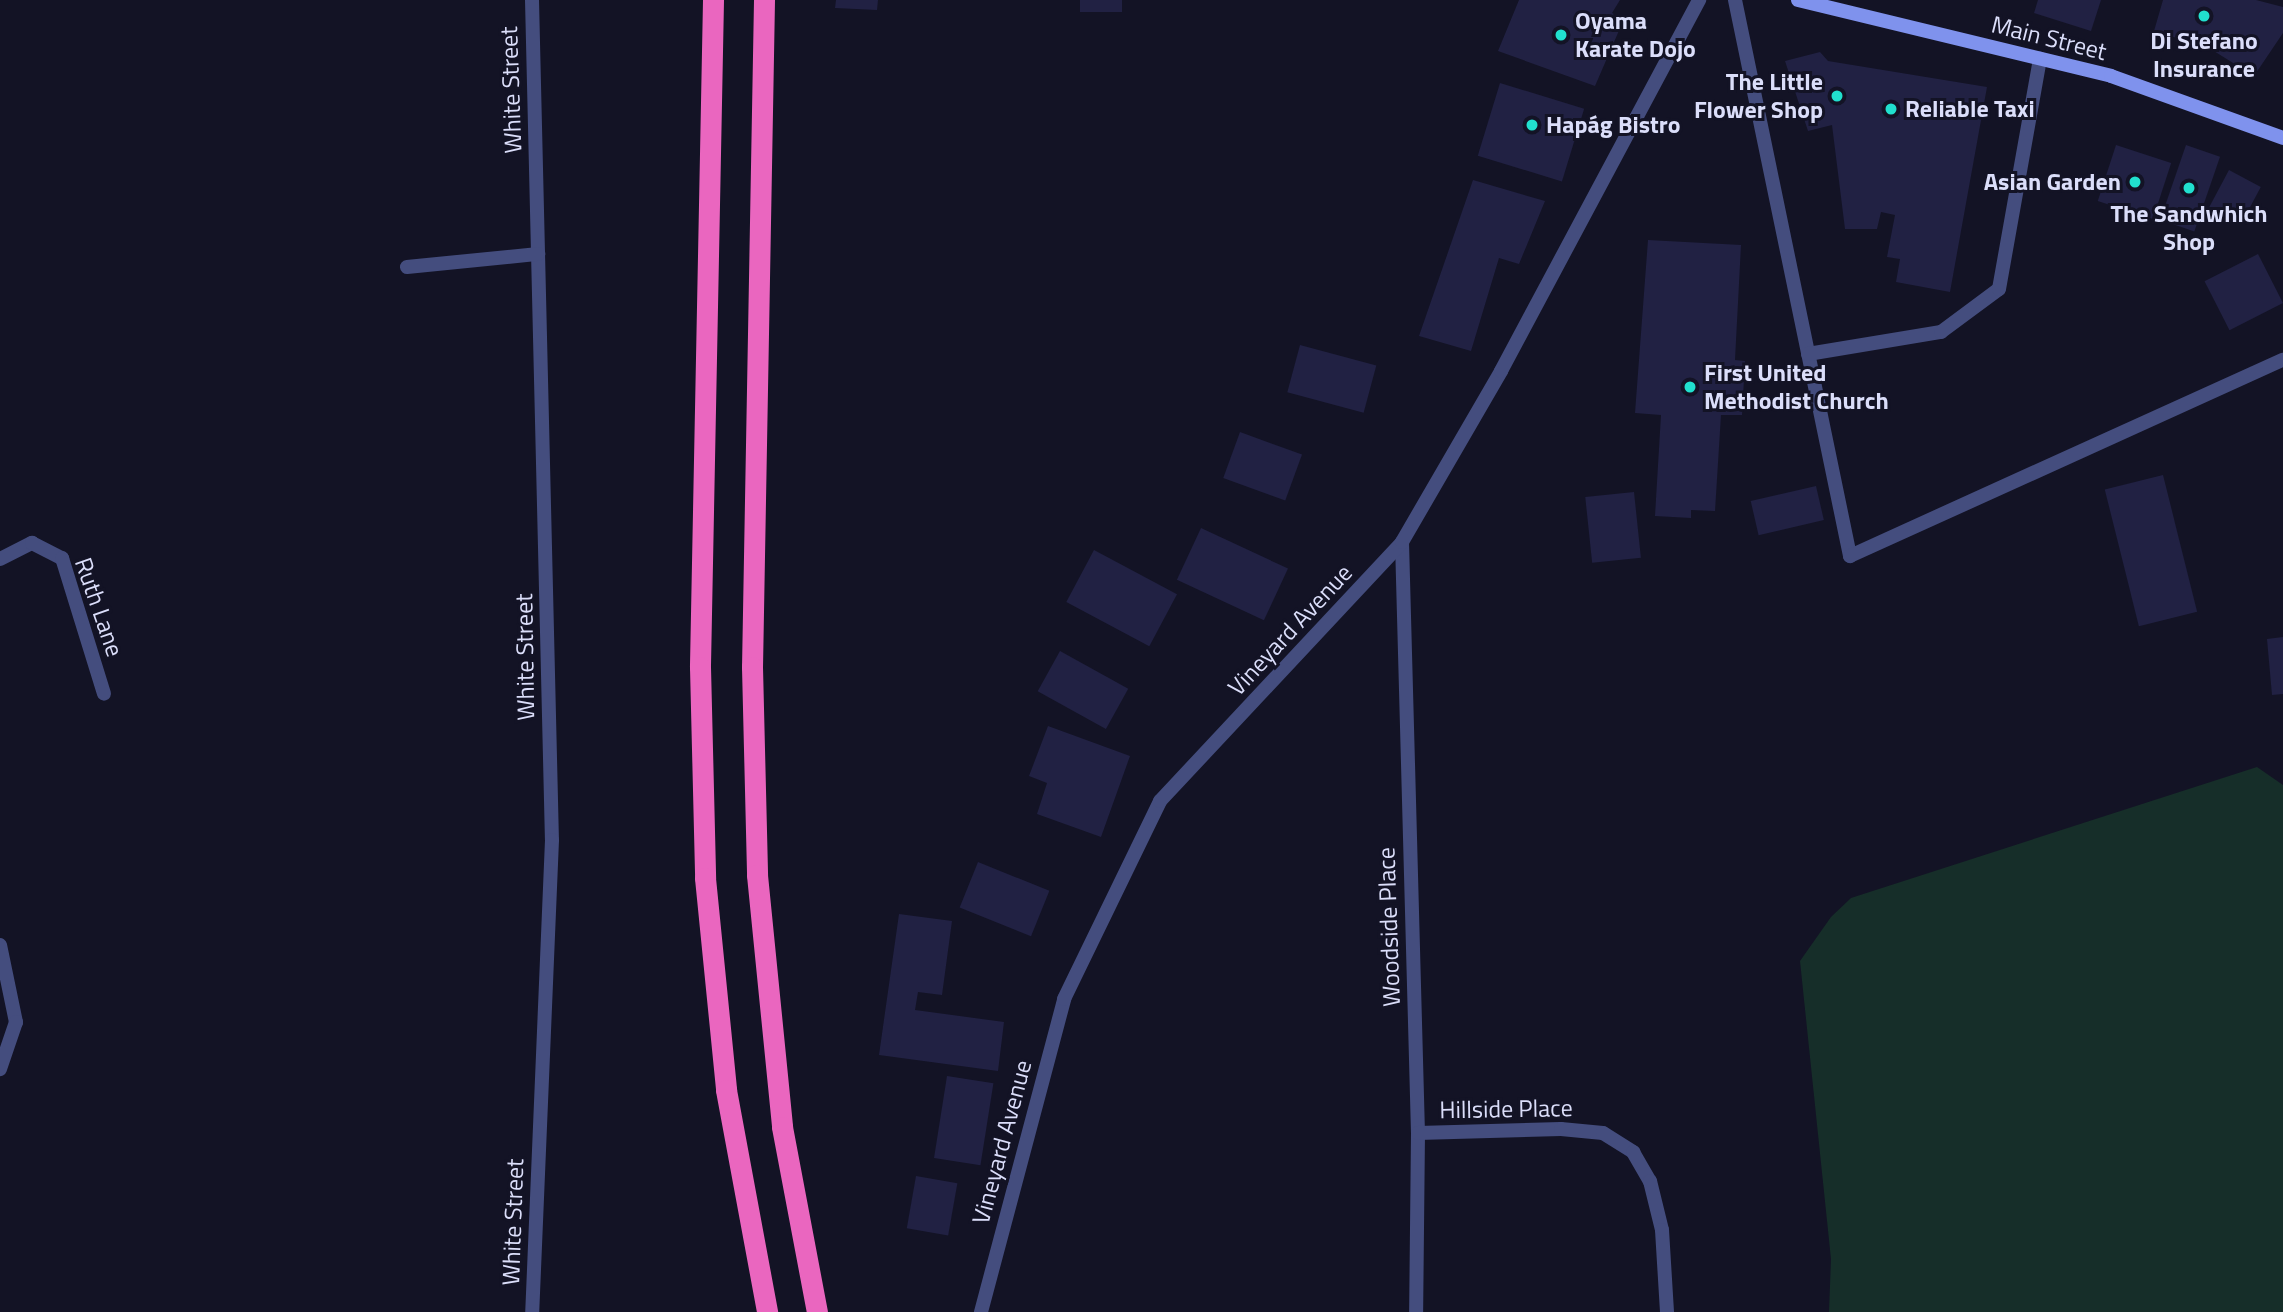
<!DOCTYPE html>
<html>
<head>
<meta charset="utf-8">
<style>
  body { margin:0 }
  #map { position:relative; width:2283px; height:1312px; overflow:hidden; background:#131325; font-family:"Titillium Web",sans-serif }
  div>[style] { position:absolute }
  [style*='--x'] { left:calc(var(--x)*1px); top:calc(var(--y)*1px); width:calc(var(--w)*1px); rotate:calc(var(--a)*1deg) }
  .green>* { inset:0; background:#162e29 }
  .building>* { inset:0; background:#212143; transform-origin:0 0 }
  .lane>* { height:14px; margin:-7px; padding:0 7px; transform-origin:7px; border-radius:7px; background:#444d7e }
  .street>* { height:14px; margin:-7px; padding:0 7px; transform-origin:7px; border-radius:7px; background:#444d7e }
  .secondary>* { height:14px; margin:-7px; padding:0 7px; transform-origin:7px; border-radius:7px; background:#7f92ed }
  .highway>* { height:21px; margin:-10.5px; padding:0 10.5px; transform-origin:10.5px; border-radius:10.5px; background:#ea66bf }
  .dots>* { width:19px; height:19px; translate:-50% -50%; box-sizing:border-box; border:4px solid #131325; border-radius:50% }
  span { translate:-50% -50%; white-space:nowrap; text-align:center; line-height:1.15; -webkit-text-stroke:6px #131325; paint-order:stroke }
  .poi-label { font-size:24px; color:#dbdefa; font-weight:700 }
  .left { translate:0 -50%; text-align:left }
  .right { translate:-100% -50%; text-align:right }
  .street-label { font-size:24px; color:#dbdefa }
</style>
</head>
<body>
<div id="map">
  <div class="green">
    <i style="clip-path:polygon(2257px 767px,2283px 785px,2283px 1312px,1829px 1312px,1831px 1259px,1800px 961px,1831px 917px,1851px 898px)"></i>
  </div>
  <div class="building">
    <i style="clip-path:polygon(836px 0,878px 0,877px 10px,835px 8px)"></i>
    <i style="left:1080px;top:0;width:42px;height:12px"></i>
    <i style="clip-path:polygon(1519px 0,1620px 0,1612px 13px,1624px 19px,1595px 86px,1498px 51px)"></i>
    <i style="clip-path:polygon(2038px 0,2101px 0,2091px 31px,2034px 13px)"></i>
    <i style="clip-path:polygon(2163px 0,2256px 0,2283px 7px,2283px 33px,2254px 76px,2209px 48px,2154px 31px)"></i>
    <i style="clip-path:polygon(1820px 52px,1828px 61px,1987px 87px,1950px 292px,1896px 282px,1900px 259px,1887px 257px,1895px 215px,1881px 212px,1877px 229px,1845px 229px,1832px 125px,1808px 131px,1785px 61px)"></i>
    <i style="left:1500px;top:83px;width:88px;height:76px;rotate:17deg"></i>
    <i style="left:2116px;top:145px;width:58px;height:59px;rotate:18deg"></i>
    <i style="left:2186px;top:145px;width:36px;height:79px;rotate:19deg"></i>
    <i style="left:2229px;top:170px;width:36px;height:42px;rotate:28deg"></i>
    <i style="clip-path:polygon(1473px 180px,1545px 201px,1519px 264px,1499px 258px,1471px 351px,1419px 336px)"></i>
    <i style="clip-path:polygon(1648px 240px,1741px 245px,1735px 360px,1745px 361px,1742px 415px,1721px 415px,1715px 511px,1691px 510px,1691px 518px,1655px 516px,1661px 415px,1635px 413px)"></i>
    <i style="left:2258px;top:254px;width:55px;height:60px;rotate:63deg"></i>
    <i style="left:1300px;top:345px;width:79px;height:49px;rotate:15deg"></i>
    <i style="left:1240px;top:432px;width:66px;height:49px;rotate:20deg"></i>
    <i style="left:2163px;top:475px;width:141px;height:60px;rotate:76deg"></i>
    <i style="left:1816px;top:486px;width:35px;height:67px;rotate:77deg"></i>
    <i style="left:1634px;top:492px;width:66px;height:49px;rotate:84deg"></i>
    <i style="left:1201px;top:528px;width:96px;height:57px;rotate:25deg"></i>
    <i style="left:1094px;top:550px;width:94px;height:59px;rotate:28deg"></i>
    <i style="clip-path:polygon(2283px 637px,2283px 694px,2272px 695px,2267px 639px)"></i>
    <i style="left:1060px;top:651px;width:78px;height:46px;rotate:29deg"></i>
    <i style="clip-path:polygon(1048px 726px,1130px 756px,1101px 837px,1037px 814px,1047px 783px,1029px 776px)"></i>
    <i style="left:978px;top:862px;width:77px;height:49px;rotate:22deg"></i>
    <i style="clip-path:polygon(899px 914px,952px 921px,942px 995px,918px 992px,915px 1010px,1004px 1022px,998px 1071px,879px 1055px)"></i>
    <i style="left:947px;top:1076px;width:47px;height:83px;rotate:9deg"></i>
    <i style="left:916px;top:1176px;width:42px;height:53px;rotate:10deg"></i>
  </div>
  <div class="lane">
    <i style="--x:1735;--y:0;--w:568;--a:78.31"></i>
    <i style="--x:1850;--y:556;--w:475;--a:-24.4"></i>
    <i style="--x:1808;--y:354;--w:135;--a:-9.4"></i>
    <i style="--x:1941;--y:332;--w:72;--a:-36.6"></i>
    <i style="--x:1999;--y:289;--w:234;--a:-79.9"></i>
    <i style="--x:0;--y:559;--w:36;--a:-27"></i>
    <i style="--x:32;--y:543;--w:34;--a:27"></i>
    <i style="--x:62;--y:558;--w:142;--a:72.8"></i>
    <i style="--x:0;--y:945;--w:79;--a:78.3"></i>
    <i style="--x:16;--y:1022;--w:50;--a:108.8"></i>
  </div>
  <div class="street">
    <i style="--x:532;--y:0;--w:840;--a:88.64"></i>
    <i style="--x:552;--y:840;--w:472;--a:92.4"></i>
    <i style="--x:407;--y:267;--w:132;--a:-5.7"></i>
    <i style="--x:1402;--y:542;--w:591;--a:88.45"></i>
    <i style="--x:1418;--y:1133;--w:179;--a:90.6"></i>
    <i style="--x:1418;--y:1133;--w:143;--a:-1.6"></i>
    <i style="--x:1561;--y:1129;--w:42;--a:5.4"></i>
    <i style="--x:1603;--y:1133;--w:36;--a:32"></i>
    <i style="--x:1633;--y:1152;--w:34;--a:60"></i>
    <i style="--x:1650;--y:1181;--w:50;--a:76.2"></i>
    <i style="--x:1662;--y:1230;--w:82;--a:86.5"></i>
    <i style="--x:981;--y:1312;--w:324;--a:-75.1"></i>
    <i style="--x:1064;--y:999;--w:220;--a:-64.1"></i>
    <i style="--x:1160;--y:801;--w:354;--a:-46.9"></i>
    <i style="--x:1402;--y:542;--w:198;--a:-59.9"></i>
    <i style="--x:1501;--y:371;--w:421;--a:-61.9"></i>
  </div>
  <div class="secondary">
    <i style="--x:1798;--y:0;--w:322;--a:13.6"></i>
    <i style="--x:2111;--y:76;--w:183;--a:19.8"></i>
  </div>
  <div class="highway">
    <i style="--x:713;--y:0;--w:667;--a:91.12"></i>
    <i style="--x:700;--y:667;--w:211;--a:88.6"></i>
    <i style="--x:705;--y:878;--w:213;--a:84.3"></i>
    <i style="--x:726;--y:1090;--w:226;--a:79.5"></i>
    <i style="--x:764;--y:0;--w:667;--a:91.03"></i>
    <i style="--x:752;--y:667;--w:208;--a:88.6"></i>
    <i style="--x:757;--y:875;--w:253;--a:84.3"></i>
    <i style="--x:782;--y:1127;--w:188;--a:79.3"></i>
  </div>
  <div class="dots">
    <i style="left:2204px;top:16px;background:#21e0ce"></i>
    <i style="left:1561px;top:35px;background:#21e0ce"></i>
    <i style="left:1837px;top:96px;background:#21e0ce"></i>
    <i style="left:1891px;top:109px;background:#21e0ce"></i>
    <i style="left:1532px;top:125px;background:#21e0ce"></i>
    <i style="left:2135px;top:182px;background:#21e0ce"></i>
    <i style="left:2189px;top:188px;background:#21e0ce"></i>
    <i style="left:1690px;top:387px;background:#21e0ce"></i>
  </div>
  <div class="poi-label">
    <span class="left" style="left:1575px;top:35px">Oyama<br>Karate Dojo</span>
    <span style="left:2204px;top:55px">Di Stefano<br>Insurance</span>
    <span class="right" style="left:1823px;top:96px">The Little<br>Flower Shop</span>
    <span class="left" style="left:1905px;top:109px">Reliable Taxi</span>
    <span class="left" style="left:1546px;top:125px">Hapág Bistro</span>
    <span class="right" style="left:2121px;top:182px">Asian Garden</span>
    <span style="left:2189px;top:228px">The Sandwhich<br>Shop</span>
    <span class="left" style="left:1704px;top:387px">First United<br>Methodist Church</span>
  </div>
  <div class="street-label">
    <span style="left:2049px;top:38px;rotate:14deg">Main Street</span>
    <span style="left:511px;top:90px;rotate:-92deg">White Street</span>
    <span style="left:99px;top:607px;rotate:71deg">Ruth Lane</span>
    <span style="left:1290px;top:630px;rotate:-47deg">Vineyard Avenue</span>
    <span style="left:525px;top:657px;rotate:-91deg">White Street</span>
    <span style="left:1389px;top:927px;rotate:-92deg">Woodside Place</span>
    <span style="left:1506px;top:1109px;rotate:-1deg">Hillside Place</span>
    <span style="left:1002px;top:1142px;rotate:-75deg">Vineyard Avenue</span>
    <span style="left:513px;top:1222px;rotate:-88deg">White Street</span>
  </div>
</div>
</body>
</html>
